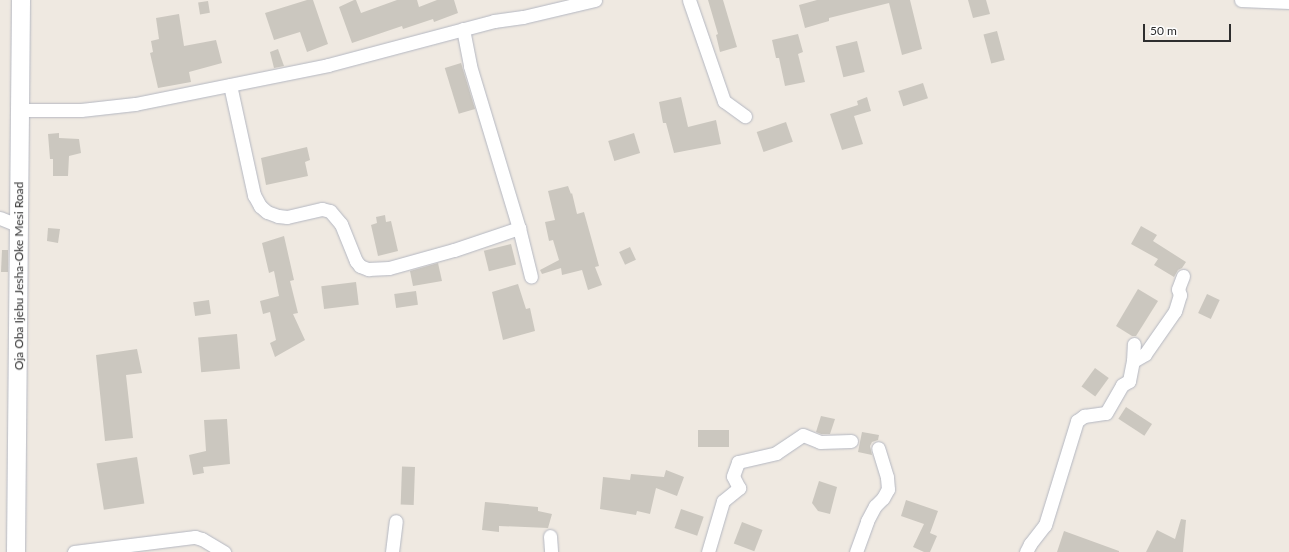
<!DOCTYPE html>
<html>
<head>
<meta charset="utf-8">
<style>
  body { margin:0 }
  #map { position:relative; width:1289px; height:552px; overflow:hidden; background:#efe9e1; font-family:Lato,sans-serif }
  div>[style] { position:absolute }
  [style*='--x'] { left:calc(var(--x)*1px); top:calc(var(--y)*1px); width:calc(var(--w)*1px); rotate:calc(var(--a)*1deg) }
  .building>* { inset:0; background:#cbc7bf; transform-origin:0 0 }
  .roads { filter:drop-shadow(0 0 1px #b4b7c1) drop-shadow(0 0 1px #b4b7c1) }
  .minor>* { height:13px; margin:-6.5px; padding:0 6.5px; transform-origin:6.5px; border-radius:6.5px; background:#fff }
  .secondary>* { height:18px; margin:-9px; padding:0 9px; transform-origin:9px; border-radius:9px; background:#fff }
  span { translate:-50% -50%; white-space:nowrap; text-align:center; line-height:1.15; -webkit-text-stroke:3px #fff; paint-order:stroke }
  .street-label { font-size:12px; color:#2e2e2e }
  .scale { position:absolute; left:1143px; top:24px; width:88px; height:18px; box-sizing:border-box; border:2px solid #2e2e2e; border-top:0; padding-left:5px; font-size:12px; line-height:14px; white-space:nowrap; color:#2e2e2e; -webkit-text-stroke:3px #fff; paint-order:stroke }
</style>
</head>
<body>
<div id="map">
  <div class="building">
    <i style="clip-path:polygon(307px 0,313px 0,328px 44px,307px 52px,300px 32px,274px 40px,265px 13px)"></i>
    <i style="clip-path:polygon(354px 0,356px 0,361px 13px,397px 0,417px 0,419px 7px,437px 0,454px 0,458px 13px,434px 22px,433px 19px,403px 29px,402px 26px,352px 43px,339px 7px)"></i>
    <i style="clip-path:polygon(708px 0,723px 0,737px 47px,720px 52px,716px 35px,718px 34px)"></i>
    <i style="clip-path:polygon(817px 0,910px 0,922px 49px,902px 55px,889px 3px,829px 18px,829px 21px,805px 28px,799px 5px)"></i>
    <i style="clip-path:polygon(968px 0,986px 0,990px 14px,973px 18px)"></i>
    <i style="left:208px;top:1px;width:12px;height:10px;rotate:81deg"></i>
    <i style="clip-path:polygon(179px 14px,184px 46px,216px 40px,222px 63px,189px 72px,191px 82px,158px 88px,150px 53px,153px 52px,151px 41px,159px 39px,156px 18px)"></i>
    <i style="left:997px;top:31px;width:30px;height:14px;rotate:75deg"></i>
    <i style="clip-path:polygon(798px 34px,803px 52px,798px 54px,805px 82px,785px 86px,779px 58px,776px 58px,772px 40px)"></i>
    <i style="left:857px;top:41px;width:32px;height:22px;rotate:76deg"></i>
    <i style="clip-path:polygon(278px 49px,284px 66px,274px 68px,270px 52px)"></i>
    <i style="left:461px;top:63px;width:48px;height:17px;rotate:73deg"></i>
    <i style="left:923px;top:83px;width:16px;height:26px;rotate:72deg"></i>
    <i style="clip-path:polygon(681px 97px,688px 127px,716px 120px,721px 144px,674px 153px,666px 123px,663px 123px,659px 102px)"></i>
    <i style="clip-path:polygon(867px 97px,871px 111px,854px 116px,863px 144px,842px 150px,830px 114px,858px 105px,857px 101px)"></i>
    <i style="left:786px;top:122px;width:21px;height:31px;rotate:71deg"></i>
    <i style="clip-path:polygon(59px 133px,59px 138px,79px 139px,81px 153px,69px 156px,68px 176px,53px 176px,53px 159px,50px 159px,48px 134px)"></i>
    <i style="left:634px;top:133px;width:21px;height:27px;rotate:73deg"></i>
    <i style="clip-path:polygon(307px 147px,310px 160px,305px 162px,308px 176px,266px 185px,261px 158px)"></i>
    <i style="clip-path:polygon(568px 186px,571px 194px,572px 193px,577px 214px,584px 212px,599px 266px,595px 267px,602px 285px,588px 290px,582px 270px,562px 275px,561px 268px,542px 274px,540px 270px,559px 260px,553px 240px,549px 241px,545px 222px,555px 220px,548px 191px)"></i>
    <i style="clip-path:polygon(385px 215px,386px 222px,391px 221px,398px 251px,378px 256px,371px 225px,377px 223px,376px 217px)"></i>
    <i style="clip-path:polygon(1141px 226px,1157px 235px,1153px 241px,1186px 262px,1182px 268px,1178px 270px,1174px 277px,1154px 265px,1158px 259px,1131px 244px)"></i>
    <i style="clip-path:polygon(48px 228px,60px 229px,58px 243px,47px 241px)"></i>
    <i style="clip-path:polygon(284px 236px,294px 280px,290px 281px,298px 313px,293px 314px,305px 340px,275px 357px,270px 343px,276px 340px,270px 312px,263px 314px,260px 301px,279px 296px,274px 271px,269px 273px,262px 243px)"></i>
    <i style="left:511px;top:244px;width:21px;height:28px;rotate:76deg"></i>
    <i style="left:630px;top:247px;width:14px;height:12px;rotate:65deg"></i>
    <i style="clip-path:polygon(2px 250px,8px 250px,8px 272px,1px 272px)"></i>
    <i style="clip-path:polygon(438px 263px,442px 281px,413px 286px,410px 271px)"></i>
    <i style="left:356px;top:282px;width:23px;height:35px;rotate:83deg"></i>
    <i style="clip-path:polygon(518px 284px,526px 309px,530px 308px,535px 331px,503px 340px,492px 292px)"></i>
    <i style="clip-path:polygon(1138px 289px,1158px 301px,1136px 336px,1132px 336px,1116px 326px)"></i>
    <i style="left:416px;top:291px;width:14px;height:22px;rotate:82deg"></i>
    <i style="left:1207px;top:294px;width:14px;height:21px;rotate:25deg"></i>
    <i style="left:209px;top:300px;width:14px;height:16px;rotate:82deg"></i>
    <i style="left:237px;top:334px;width:35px;height:39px;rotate:85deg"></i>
    <i style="clip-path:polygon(137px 349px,142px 373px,126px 375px,133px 438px,105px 441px,96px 355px)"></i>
    <i style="left:1095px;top:368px;width:17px;height:23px;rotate:36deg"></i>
    <i style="left:1126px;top:407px;width:31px;height:14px;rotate:33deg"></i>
    <i style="clip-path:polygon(821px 416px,835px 419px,830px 434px,821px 434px,816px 432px)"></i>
    <i style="clip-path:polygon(227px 419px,230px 464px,203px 467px,204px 473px,193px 475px,189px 455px,206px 451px,204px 420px)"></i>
    <i style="left:698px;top:430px;width:31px;height:17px"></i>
    <i style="clip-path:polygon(862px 432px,879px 435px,878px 440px,872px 442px,870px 446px,872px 455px,858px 452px)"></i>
    <i style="left:137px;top:457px;width:47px;height:41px;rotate:81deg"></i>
    <i style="left:415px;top:467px;width:38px;height:13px;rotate:92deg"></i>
    <i style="clip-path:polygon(666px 470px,684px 477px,677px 496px,656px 488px,650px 514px,637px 511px,636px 515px,600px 509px,603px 477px,630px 480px,631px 474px,664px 477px)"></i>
    <i style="clip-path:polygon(819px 481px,837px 487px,830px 514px,818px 511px,812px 503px)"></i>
    <i style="clip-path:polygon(906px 500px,938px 511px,930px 533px,937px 536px,930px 552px,924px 552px,913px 547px,924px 524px,901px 516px)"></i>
    <i style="clip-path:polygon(485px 502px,538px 507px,538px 511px,552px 514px,548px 528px,499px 526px,499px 532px,482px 530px)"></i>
    <i style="left:681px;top:509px;width:24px;height:20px;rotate:19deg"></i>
    <i style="clip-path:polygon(1181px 519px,1186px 520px,1183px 552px,1146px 552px,1157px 530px,1175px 539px)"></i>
    <i style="left:742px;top:522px;width:22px;height:23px;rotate:21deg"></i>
    <i style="clip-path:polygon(1064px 531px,1119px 551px,1119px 552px,1057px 552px)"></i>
  </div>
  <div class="roads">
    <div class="minor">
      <i style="--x:689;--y:0;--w:107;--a:70.9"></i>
      <i style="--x:724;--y:101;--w:26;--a:36"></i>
      <i style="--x:1241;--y:0;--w:48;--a:2.4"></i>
      <i style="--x:463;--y:29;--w:38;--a:79"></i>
      <i style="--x:470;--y:66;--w:169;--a:73.2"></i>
      <i style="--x:519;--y:228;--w:50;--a:76.2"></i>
      <i style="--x:230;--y:85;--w:113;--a:77.7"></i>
      <i style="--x:254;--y:195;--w:13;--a:61"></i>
      <i style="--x:260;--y:206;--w:9;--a:41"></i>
      <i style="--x:267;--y:212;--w:12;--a:20"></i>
      <i style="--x:278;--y:216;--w:9;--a:6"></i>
      <i style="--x:287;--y:217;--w:36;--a:-13"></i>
      <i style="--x:322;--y:209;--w:8;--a:14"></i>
      <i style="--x:330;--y:211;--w:17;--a:50"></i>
      <i style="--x:341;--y:224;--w:40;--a:68"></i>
      <i style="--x:356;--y:261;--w:6;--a:51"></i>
      <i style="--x:360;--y:266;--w:9;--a:21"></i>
      <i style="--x:368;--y:269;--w:21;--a:-3"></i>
      <i style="--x:389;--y:268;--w:67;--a:-15.5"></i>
      <i style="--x:454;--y:250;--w:69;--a:-18.7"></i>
      <i style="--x:20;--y:110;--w:61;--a:0"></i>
      <i style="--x:81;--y:110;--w:54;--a:-6.3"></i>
      <i style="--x:135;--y:104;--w:197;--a:-11.4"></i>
      <i style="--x:328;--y:65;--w:172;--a:-14.8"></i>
      <i style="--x:494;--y:21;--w:29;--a:-8"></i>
      <i style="--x:523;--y:17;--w:74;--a:-13.3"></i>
      <i style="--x:0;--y:218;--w:22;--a:22"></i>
      <i style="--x:1133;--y:361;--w:14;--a:-30"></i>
      <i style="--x:1145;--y:354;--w:52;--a:-55.1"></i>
      <i style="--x:1175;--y:311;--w:17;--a:-73"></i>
      <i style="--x:1180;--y:295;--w:6;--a:-108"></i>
      <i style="--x:1178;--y:289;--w:14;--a:-69"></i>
      <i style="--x:550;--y:536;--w:16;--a:86"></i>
      <i style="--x:74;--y:552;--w:122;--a:-7.1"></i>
      <i style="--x:195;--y:537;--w:7;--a:16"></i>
      <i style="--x:202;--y:539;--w:26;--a:31"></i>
      <i style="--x:392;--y:552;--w:31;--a:-83"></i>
      <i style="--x:708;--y:552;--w:53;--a:-73.6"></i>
      <i style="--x:723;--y:501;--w:21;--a:-39"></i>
      <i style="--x:739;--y:488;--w:13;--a:-117"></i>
      <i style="--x:733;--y:476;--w:15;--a:-70"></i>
      <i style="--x:738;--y:462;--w:39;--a:-13"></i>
      <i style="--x:776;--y:453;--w:32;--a:-34"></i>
      <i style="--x:803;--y:435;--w:18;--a:22"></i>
      <i style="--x:820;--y:442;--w:31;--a:-2"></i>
      <i style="--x:856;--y:552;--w:33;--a:-70"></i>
      <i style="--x:867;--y:521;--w:17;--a:-62"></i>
      <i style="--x:875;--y:506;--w:11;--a:-45"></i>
      <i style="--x:883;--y:498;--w:10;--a:-61"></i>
      <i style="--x:888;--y:489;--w:12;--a:-95"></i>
      <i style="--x:887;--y:477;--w:30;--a:-107"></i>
      <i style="--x:1026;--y:552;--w:9;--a:-63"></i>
      <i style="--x:1030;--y:544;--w:24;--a:-52"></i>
      <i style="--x:1045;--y:525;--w:109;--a:-72.9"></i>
      <i style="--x:1077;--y:421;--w:9;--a:-36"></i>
      <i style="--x:1084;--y:416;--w:22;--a:-8"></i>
      <i style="--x:1106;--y:413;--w:32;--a:-60"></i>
      <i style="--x:1122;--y:385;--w:8;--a:-30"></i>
      <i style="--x:1129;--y:381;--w:20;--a:-79"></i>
      <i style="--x:1133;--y:361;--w:17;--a:-87"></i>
    </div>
    <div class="secondary">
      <i style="--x:16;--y:552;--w:552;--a:-89.48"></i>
    </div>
  </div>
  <div class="street-label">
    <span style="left:19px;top:276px;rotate:-90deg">Oja Oba Ijebu Jesha-Oke Mesi Road</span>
  </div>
  <div class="scale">50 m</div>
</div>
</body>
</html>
